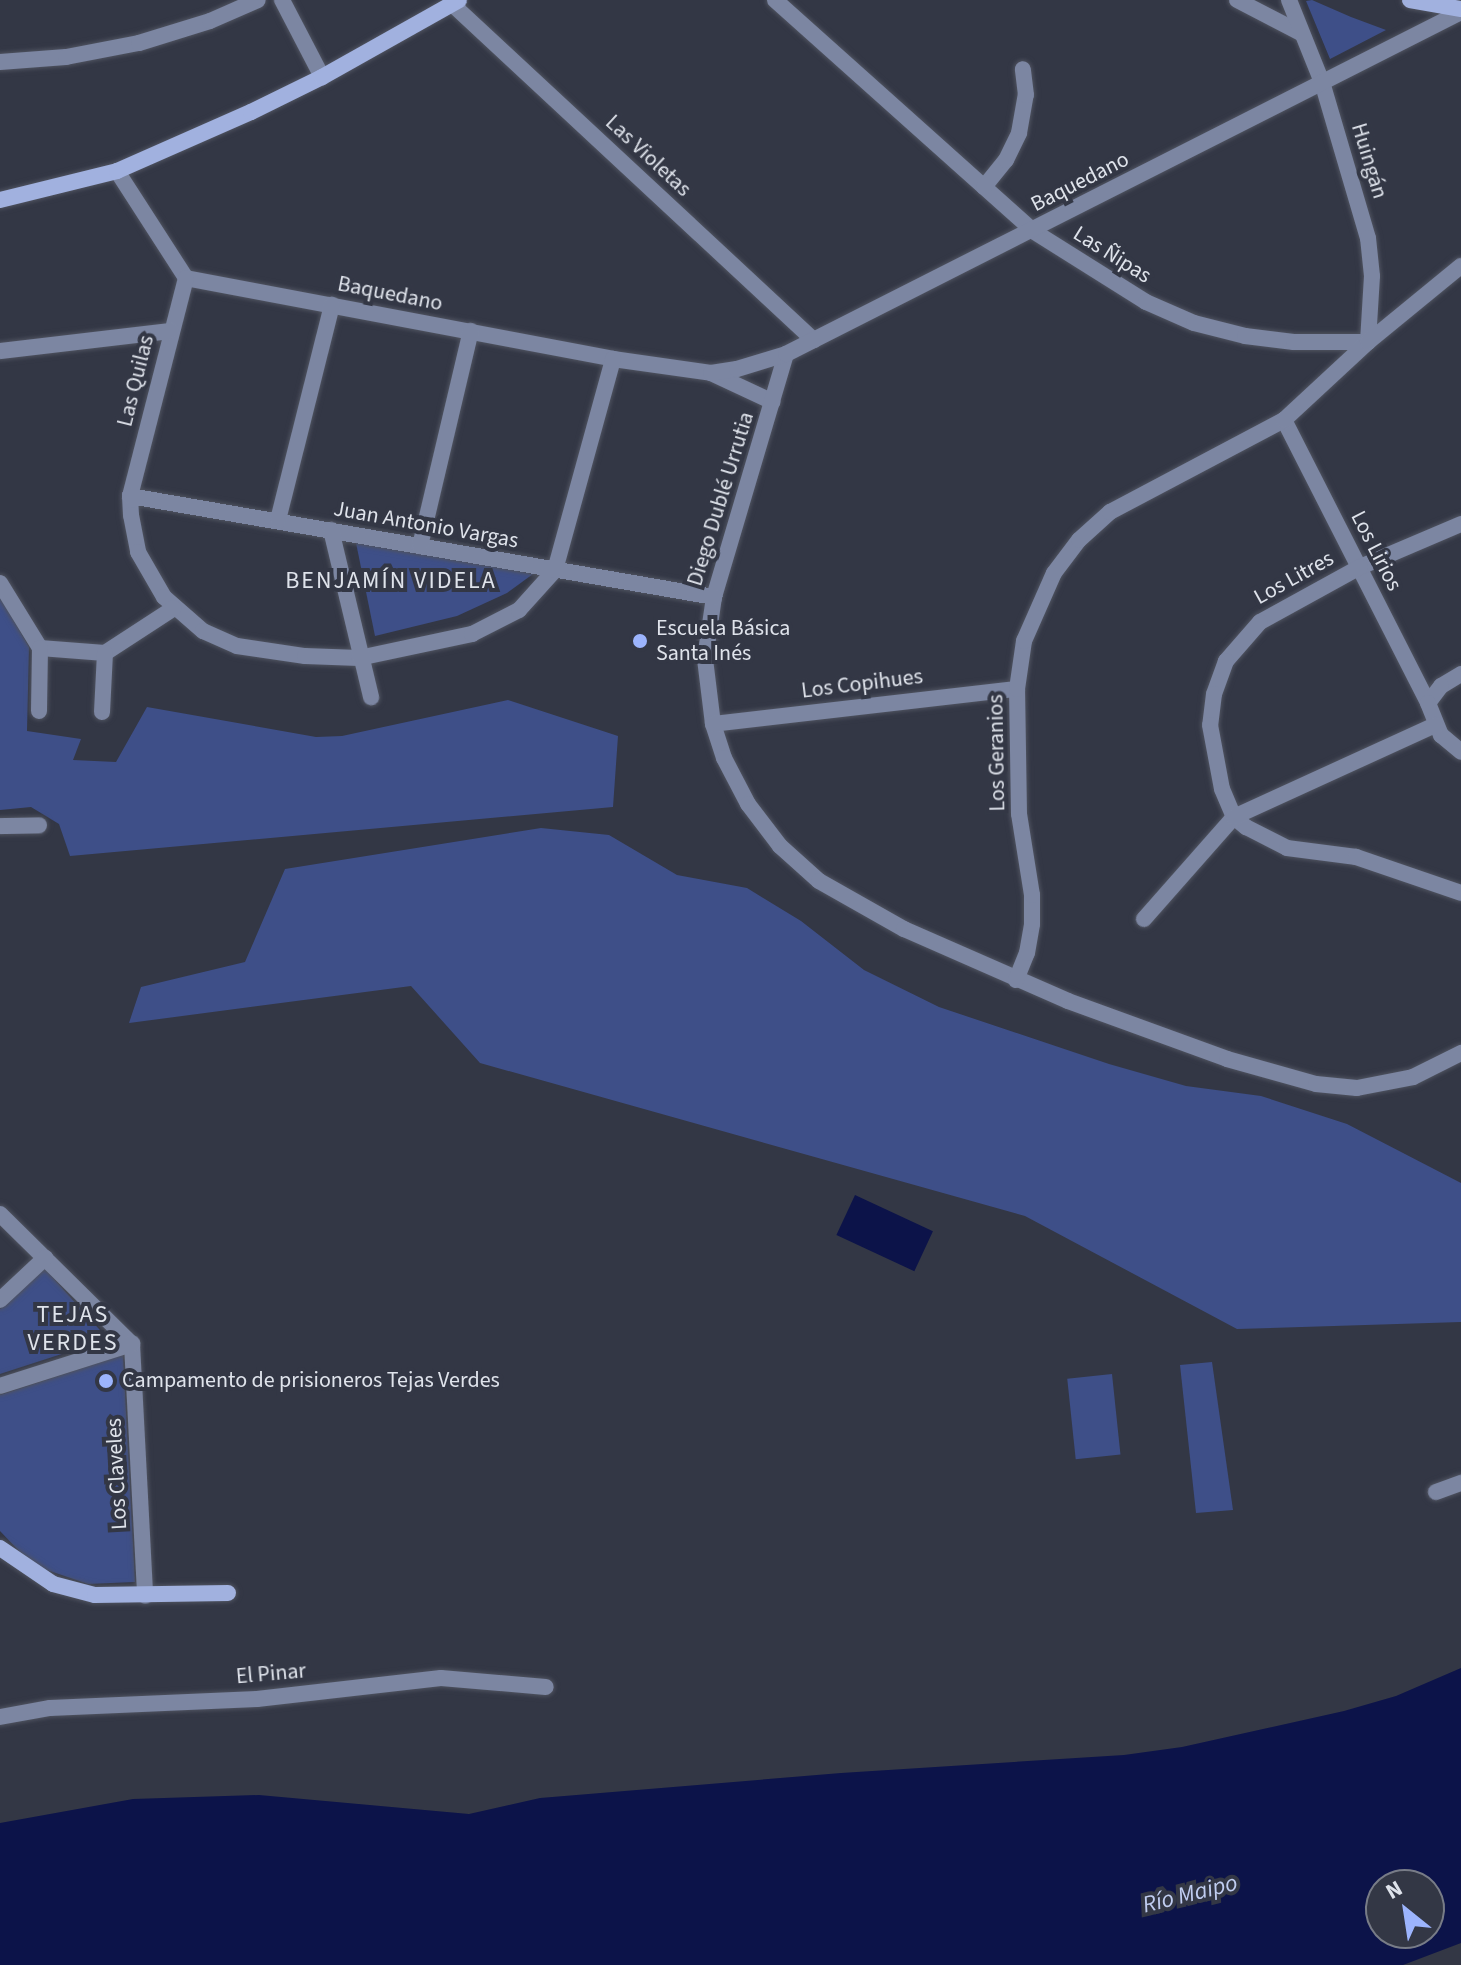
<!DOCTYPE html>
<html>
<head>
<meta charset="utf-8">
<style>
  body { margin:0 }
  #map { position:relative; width:1461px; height:1965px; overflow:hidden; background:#333745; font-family:"Source Sans 3",sans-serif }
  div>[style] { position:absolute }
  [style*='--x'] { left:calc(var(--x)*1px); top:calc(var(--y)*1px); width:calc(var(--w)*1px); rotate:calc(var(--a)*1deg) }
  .green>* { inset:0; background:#3e4f88; transform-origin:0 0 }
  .water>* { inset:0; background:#0c1349; transform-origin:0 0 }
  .roads { filter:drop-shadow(0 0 2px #4f5360) drop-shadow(0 0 2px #4f5360) }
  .street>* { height:16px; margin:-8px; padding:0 8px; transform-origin:8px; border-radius:8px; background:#7c86a2 }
  .secondary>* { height:16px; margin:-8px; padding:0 8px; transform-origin:8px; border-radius:8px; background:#a1b1df }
  .dots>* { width:22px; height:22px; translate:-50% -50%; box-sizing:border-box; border:4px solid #333745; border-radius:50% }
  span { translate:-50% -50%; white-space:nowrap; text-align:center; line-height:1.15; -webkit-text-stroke:8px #333745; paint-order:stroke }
  .street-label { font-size:22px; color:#dfe3eb }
  .poi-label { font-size:22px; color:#dfe3eb }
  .left { translate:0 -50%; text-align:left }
  .neighbourhood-label { font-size:24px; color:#dfe3eb; letter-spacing:2px }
  .water-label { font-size:24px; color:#c0cdf1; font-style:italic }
  .north { position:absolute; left:1365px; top:1869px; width:80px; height:80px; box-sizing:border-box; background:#333745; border:2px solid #787c87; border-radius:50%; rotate:330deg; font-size:22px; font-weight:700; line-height:32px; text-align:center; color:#dfe3eb }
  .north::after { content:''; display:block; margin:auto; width:28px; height:36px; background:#9cb4fd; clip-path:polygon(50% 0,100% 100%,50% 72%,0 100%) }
</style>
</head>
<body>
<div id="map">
  <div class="green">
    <i style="clip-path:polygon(1312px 0,1351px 17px,1386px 30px,1330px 59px,1306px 1px)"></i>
    <i style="clip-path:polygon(355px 538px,533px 574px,507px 593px,457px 616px,375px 636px)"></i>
    <i style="clip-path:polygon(0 597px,29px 647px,27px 731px,81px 739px,73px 760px,116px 762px,147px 707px,316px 737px,342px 736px,508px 700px,618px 736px,613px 807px,70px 856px,59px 824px,31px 807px,0 810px)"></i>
    <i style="clip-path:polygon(541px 828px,609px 835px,677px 875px,747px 888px,801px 921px,864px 970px,939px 1007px,1109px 1064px,1186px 1086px,1261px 1096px,1347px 1124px,1461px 1183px,1461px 1322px,1237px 1329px,1025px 1216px,480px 1063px,411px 986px,129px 1023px,141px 987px,245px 962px,285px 869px)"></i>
    <i style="clip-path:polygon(44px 1268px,108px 1339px,0 1374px,0 1309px)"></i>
    <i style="clip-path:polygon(123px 1355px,135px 1582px,88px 1584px,44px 1569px,19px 1551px,0 1531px,0 1395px)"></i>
    <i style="clip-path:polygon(1212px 1362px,1233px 1510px,1196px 1513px,1180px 1365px)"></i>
    <i style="left:1112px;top:1374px;width:81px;height:45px;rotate:84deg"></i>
  </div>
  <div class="water">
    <i style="left:855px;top:1195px;width:86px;height:44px;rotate:25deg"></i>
    <i style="clip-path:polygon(evenodd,1461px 1668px,1461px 1943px,1403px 1965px,0 1965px,0 1823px,133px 1799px,259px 1795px,469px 1814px,540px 1798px,841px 1773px,1124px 1755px,1182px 1747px,1344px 1711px,1396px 1696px,1461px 1668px,1429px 1885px,1429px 1933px,1381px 1933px,1381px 1885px,1429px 1885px)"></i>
  </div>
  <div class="roads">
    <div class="street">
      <i style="--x:282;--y:0;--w:87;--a:62.5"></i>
      <i style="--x:775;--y:0;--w:346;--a:41.8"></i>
      <i style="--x:1033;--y:231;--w:133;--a:32.1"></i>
      <i style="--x:1146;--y:302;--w:52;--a:23.6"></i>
      <i style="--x:1194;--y:323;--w:53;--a:14.3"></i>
      <i style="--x:1245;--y:336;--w:49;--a:7"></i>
      <i style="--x:1294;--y:342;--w:74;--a:0"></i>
      <i style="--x:1237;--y:0;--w:72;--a:27.3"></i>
      <i style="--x:1289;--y:0;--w:88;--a:68.1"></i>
      <i style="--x:1322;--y:82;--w:163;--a:73.6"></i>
      <i style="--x:1368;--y:238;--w:38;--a:84"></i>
      <i style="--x:1372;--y:276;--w:66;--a:93.5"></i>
      <i style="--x:452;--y:4;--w:494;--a:42.9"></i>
      <i style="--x:0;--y:62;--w:66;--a:-4.3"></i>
      <i style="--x:66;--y:57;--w:74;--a:-10.9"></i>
      <i style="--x:139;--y:43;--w:74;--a:-17.2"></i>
      <i style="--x:210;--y:21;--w:52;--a:-23.6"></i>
      <i style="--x:117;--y:171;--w:127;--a:57.2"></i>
      <i style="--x:186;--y:278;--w:435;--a:10.7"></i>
      <i style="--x:613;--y:359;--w:99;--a:8.1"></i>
      <i style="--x:711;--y:373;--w:68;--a:25.1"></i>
      <i style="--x:984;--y:187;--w:35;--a:-51"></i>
      <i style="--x:1006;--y:160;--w:30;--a:-64"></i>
      <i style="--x:1019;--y:133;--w:39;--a:-80"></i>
      <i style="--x:1026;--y:95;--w:26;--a:-97"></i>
      <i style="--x:186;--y:278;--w:225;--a:104.4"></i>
      <i style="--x:130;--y:496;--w:19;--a:87"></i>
      <i style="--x:131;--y:515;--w:38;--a:79"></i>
      <i style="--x:138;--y:552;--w:52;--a:60"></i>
      <i style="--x:164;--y:597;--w:52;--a:41.1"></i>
      <i style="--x:203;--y:631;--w:37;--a:24"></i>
      <i style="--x:237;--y:646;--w:69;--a:8.4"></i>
      <i style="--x:305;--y:656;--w:54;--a:2.1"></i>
      <i style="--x:359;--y:658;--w:116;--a:-12"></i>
      <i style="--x:472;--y:634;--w:53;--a:-27.1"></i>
      <i style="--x:519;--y:610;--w:54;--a:-48"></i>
      <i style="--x:555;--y:570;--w:219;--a:-74.6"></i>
      <i style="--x:0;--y:351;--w:172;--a:-6.7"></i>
      <i style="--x:786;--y:354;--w:253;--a:106.5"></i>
      <i style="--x:714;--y:597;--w:63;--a:98.3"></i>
      <i style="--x:705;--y:659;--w:65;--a:83"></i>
      <i style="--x:713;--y:724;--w:36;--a:72"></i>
      <i style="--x:724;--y:758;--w:52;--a:62.4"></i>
      <i style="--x:748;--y:804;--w:53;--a:52.7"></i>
      <i style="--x:780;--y:846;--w:52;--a:41.9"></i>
      <i style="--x:819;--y:881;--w:98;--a:29.5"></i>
      <i style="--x:904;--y:929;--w:179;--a:23.7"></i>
      <i style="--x:1068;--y:1001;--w:169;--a:20"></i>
      <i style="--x:1227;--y:1059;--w:92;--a:15.7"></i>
      <i style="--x:1316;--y:1084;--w:41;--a:5.6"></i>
      <i style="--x:1357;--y:1088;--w:57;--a:-11.1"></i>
      <i style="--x:1413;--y:1077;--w:54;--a:-26.6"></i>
      <i style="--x:711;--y:373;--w:26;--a:-9"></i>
      <i style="--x:737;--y:369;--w:51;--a:-17"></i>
      <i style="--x:786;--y:354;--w:757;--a:-26.87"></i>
      <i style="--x:1284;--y:420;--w:318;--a:63"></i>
      <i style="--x:130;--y:496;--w:593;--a:9.81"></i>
      <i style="--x:278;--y:520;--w:222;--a:-75.9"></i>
      <i style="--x:1461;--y:524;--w:110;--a:156.9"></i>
      <i style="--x:1360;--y:567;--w:114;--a:151.2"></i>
      <i style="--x:1260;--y:622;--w:52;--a:131.1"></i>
      <i style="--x:1226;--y:661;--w:35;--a:110"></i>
      <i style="--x:1214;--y:694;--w:31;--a:97"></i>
      <i style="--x:1210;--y:725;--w:65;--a:79.4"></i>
      <i style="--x:1222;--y:789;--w:30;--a:67"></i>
      <i style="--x:1234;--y:817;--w:16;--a:40"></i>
      <i style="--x:1246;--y:827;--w:46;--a:27.1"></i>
      <i style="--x:1287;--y:848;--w:70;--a:7.4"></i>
      <i style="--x:1356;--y:857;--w:111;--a:18.9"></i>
      <i style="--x:331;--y:530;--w:172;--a:76.5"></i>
      <i style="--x:420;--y:546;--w:221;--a:-76.7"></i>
      <i style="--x:0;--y:583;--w:76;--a:58.4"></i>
      <i style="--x:40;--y:648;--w:65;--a:4.4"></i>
      <i style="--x:105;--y:653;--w:82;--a:-33.1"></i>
      <i style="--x:1461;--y:674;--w:23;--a:149"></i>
      <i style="--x:1441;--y:686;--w:21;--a:127"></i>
      <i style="--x:1428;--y:703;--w:35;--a:68"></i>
      <i style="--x:1441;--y:735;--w:26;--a:40"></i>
      <i style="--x:39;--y:711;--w:63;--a:-89.1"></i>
      <i style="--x:102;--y:712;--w:59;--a:-87.1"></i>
      <i style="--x:713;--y:724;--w:306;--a:-6.6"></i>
      <i style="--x:0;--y:826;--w:39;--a:-1"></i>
      <i style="--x:1144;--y:919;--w:136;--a:-48.6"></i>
      <i style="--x:1234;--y:817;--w:221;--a:-24.6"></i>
      <i style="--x:1016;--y:980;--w:29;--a:-68"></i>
      <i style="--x:1027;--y:953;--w:29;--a:-80"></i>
      <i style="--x:1032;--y:924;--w:29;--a:-90"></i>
      <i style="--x:1032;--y:895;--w:82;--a:-99.1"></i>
      <i style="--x:1019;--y:814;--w:125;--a:-90.9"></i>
      <i style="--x:1017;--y:689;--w:49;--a:-81.7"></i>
      <i style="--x:1024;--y:641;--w:74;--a:-66.2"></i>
      <i style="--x:1054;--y:573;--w:41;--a:-52.9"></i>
      <i style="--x:1079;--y:540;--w:42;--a:-42.1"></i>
      <i style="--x:1110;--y:512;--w:197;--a:-27.9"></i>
      <i style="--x:1284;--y:420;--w:115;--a:-42.9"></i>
      <i style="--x:1368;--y:342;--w:120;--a:-39.3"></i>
      <i style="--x:0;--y:1214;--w:185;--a:44.6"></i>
      <i style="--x:132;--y:1344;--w:252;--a:87"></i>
      <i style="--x:0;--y:1300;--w:62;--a:-43"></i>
      <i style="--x:0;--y:1386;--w:139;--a:-17.7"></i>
      <i style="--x:1436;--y:1492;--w:27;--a:-20"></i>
      <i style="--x:0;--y:1717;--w:51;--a:-10.2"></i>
      <i style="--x:50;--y:1708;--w:207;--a:-2.5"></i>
      <i style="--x:257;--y:1699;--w:185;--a:-6.5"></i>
      <i style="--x:441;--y:1678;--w:105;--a:4.9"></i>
    </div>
    <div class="secondary">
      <i style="--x:1410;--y:0;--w:52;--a:10"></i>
      <i style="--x:0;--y:200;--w:121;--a:-13.9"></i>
      <i style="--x:117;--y:171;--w:146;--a:-23.8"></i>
      <i style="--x:251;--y:112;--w:79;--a:-26.2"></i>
      <i style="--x:322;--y:77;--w:157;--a:-29.3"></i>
      <i style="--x:0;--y:1548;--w:64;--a:34.2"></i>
      <i style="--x:53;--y:1584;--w:43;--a:14.7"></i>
      <i style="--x:95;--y:1595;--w:133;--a:-0.9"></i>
    </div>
  </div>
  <div class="dots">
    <i style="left:640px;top:641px;background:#9cb4fd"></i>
    <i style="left:106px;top:1381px;background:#9cb4fd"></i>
  </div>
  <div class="street-label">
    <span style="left:648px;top:156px;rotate:43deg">Las Violetas</span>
    <span style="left:1369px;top:161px;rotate:73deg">Huingán</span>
    <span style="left:1080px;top:182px;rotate:-27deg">Baquedano</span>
    <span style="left:1112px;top:255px;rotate:32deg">Las Ñipas</span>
    <span style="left:390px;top:294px;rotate:11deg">Baquedano</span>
    <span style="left:136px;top:381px;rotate:-76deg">Las Quilas</span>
    <span style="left:721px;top:499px;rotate:-73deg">Diego Dublé Urrutia</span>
    <span style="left:426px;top:525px;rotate:10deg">Juan Antonio Vargas</span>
    <span style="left:1376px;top:551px;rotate:63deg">Los Lirios</span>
    <span style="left:1294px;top:578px;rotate:-29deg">Los Litres</span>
    <span style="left:862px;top:684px;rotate:-7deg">Los Copihues</span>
    <span style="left:997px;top:753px;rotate:-91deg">Los Geranios</span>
    <span style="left:117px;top:1474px;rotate:-93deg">Los Claveles</span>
    <span style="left:271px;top:1674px;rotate:-5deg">El Pinar</span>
  </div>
  <div class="poi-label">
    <span class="left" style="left:656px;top:641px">Escuela Básica<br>Santa Inés</span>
    <span class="left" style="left:122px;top:1381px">Campamento de prisioneros Tejas Verdes</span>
  </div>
  <div class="neighbourhood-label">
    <span style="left:391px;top:581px">BENJAMÍN VIDELA</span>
    <span style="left:73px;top:1329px">TEJAS<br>VERDES</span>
  </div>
  <div class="water-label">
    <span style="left:1190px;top:1894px;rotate:-14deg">Río Maipo</span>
  </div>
  <div class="north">N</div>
</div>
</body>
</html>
